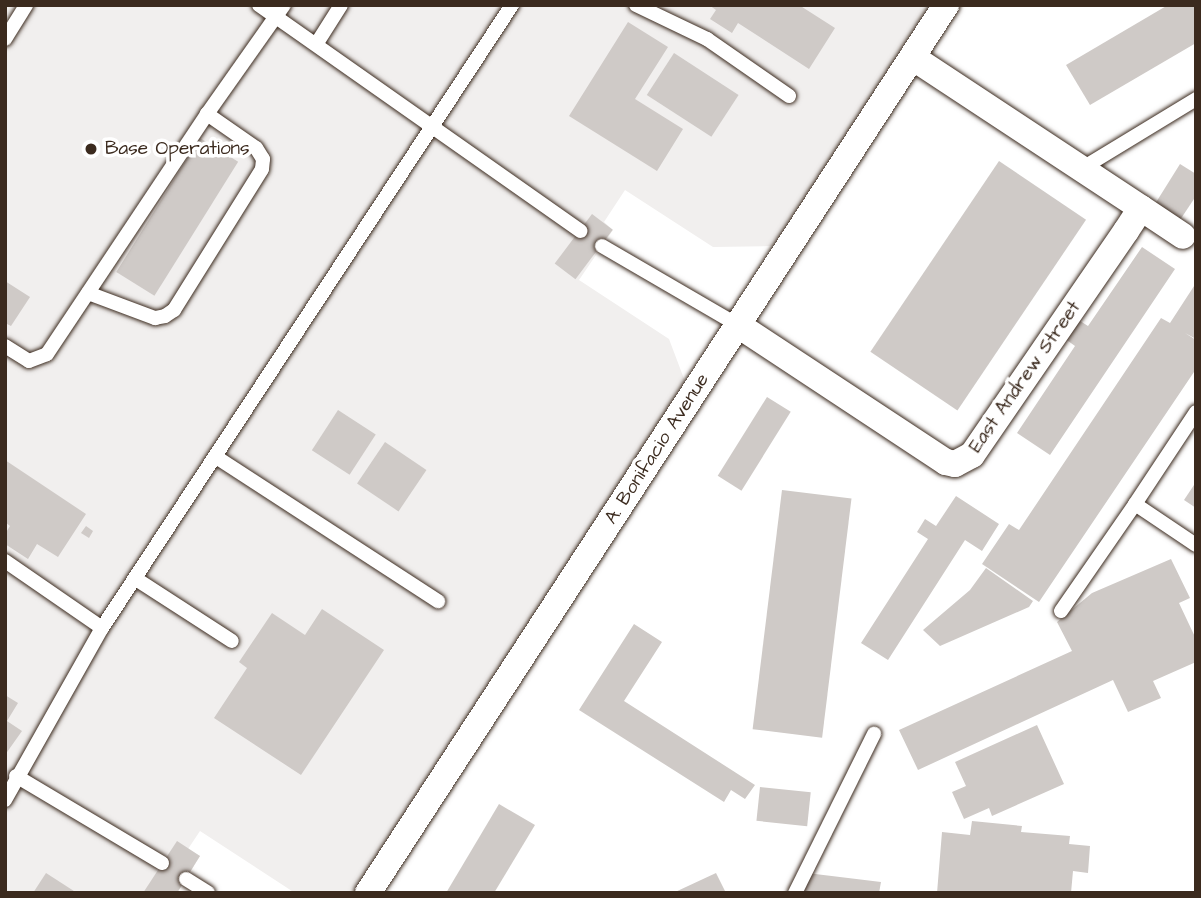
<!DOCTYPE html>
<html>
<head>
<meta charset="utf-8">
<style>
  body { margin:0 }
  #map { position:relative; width:1201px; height:898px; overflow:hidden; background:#fff; font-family:"Architects Daughter",sans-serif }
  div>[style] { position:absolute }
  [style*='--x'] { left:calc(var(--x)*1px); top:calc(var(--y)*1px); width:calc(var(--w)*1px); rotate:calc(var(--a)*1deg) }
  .built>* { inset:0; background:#f1efee }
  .building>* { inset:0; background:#cfcac7; transform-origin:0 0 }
  .roads { filter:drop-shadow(0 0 2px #3b2a1e) drop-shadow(0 0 2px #3b2a1e) }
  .service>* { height:14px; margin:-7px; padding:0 7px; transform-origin:7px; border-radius:7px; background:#fff }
  .minor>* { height:26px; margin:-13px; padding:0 13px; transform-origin:13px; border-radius:13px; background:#fff }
  .dots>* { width:19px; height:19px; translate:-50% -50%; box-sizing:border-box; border:4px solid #fff; border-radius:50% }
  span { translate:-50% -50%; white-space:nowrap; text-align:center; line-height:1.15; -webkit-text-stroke:7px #fff; paint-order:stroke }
  .poi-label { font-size:19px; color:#3b2a1e }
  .left { translate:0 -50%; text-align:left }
  .street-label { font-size:19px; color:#3b2a1e }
  .frame { position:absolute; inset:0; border:7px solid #3b2a1e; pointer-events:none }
</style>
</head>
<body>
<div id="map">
  <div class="built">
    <i style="clip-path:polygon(5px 5px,933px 5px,777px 246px,713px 247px,625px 190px,604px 222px,613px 230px,579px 280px,669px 339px,686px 384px,355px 893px,295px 893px,200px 831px,188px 849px,200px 856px,177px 893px,5px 893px)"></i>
  </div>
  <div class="building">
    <i style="clip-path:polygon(709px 5px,799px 5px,835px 28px,809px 69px,738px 23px,732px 33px,710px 19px,716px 10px)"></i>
    <i style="clip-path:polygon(1168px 5px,1196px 5px,1196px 43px,1090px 105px,1066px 65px)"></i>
    <i style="clip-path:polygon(628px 22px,668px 47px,635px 99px,683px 129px,657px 171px,569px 116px)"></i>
    <i style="left:674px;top:53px;width:77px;height:50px;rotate:33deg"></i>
    <i style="left:200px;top:138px;width:45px;height:158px;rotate:32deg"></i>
    <i style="left:999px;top:161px;width:105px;height:230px;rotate:34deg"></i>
    <i style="clip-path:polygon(1180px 164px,1196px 174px,1196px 196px,1180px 220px,1155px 204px)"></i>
    <i style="left:592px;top:214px;width:26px;height:62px;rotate:37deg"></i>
    <i style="clip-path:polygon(1142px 247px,1175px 269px,1050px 455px,1017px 433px,1075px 346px,1064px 338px,1077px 319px,1088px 326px)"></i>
    <i style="clip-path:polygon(5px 281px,30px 297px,11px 326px,5px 323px)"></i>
    <i style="clip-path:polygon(1196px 283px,1196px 339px,1185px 333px,1196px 340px,1196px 369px,1039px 602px,982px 564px,1009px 524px,1019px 530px,1161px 318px,1170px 323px)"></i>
    <i style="left:767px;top:397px;width:28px;height:93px;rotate:32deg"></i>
    <i style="left:338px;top:410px;width:45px;height:48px;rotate:33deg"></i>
    <i style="left:385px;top:442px;width:50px;height:50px;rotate:34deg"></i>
    <i style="clip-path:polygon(5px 460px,86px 514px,58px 557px,37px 544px,28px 559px,5px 544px,5px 534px,10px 526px,5px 522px)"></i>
    <i style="clip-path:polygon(1196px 482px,1196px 508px,1184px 500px)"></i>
    <i style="left:782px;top:490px;width:70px;height:241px;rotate:7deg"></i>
    <i style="clip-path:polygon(956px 496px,999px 524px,982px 551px,965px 540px,888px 660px,861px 643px,928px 539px,917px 532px,925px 519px,936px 526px)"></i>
    <i style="clip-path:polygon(86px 526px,93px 531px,89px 538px,81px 533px)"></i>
    <i style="clip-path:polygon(1171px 559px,1190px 598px,1179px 603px,1196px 639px,1196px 662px,1153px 681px,1161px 698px,1128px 712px,1113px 680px,918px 770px,899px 730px,1072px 651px,1057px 622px,1092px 593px)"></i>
    <i style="clip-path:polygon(986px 568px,1033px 601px,1029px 607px,940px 646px,923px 630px,970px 590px)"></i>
    <i style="clip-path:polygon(322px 609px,384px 650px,301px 775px,214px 718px,247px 668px,239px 662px,272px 613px,305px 635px)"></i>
    <i style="clip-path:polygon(634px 624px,662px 642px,624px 701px,755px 785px,745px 799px,731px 790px,724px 802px,579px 710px)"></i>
    <i style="clip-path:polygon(5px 695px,18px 703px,7px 721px,22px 731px,5px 755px)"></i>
    <i style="clip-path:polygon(1037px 725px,1064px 784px,992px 816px,989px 808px,964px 819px,952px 792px,966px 786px,955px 762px)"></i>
    <i style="left:760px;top:787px;width:51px;height:34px;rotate:6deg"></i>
    <i style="clip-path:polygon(499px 804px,535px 825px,494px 893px,446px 893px)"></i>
    <i style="clip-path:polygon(972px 821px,1022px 826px,1021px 832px,1070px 836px,1069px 844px,1090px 846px,1088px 873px,1073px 871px,1071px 893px,937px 893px,942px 832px,970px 835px)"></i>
    <i style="clip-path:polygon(177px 841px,200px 856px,177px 893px,143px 893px)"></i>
    <i style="clip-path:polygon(46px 873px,77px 893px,33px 893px)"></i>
    <i style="clip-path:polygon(716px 873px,726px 893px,673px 893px)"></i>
    <i style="clip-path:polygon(807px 873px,881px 882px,879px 893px,804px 893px)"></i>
  </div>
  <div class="roads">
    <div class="service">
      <i style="--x:259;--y:5;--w:393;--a:35.1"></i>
      <i style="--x:636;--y:5;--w:79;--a:25.6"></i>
      <i style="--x:707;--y:39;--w:100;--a:34.8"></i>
      <i style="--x:5;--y:39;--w:40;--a:-58"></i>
      <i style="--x:317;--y:43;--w:45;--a:-57.7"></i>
      <i style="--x:1081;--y:169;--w:135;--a:-31.3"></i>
      <i style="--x:602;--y:246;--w:157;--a:30.2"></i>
      <i style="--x:88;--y:293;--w:72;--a:20.5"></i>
      <i style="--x:155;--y:318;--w:10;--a:-11"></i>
      <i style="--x:165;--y:316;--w:11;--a:-34"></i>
      <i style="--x:174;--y:310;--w:166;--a:-58"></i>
      <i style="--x:262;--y:169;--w:10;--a:-84"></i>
      <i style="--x:263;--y:159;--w:13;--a:-122"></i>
      <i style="--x:256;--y:148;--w:60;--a:-145.2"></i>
      <i style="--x:5;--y:346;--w:28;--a:32"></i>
      <i style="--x:29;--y:361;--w:19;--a:-21"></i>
      <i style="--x:47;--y:354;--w:288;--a:-56.3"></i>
      <i style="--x:207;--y:114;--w:133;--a:-54.8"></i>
      <i style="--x:1196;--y:412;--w:110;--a:123.5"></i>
      <i style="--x:1135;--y:504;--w:73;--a:33.9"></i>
      <i style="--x:216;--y:457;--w:265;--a:33"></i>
      <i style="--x:5;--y:561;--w:118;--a:34.6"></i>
      <i style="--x:136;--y:579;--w:114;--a:32.9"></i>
      <i style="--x:1061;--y:611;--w:130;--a:-55.3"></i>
      <i style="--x:16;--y:776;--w:170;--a:30.8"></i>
      <i style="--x:5;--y:800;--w:197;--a:-60.6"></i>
      <i style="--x:102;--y:628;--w:746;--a:-56.65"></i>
      <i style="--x:186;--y:879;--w:26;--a:32"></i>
      <i style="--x:795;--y:893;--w:178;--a:-63.6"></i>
    </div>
    <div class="minor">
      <i style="--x:1141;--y:208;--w:50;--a:33.7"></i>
      <i style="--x:738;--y:325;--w:249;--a:33.4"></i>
      <i style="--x:946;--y:462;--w:9;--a:13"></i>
      <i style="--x:955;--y:464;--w:19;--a:-28"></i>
      <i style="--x:972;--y:455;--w:272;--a:-55.5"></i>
      <i style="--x:1126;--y:231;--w:27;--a:-57"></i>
      <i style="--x:1141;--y:208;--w:274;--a:-146.6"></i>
      <i style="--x:368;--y:893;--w:1060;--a:-56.94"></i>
    </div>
  </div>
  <div class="dots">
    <i style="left:91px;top:149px;background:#3b2a1e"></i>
  </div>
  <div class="poi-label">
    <span class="left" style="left:105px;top:149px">Base Operations</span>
  </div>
  <div class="street-label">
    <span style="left:1025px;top:377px;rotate:-55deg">East Andrew Street</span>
    <span style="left:657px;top:449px;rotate:-57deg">A. Bonifacio Avenue</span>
  </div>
  <div class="frame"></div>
</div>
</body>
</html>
